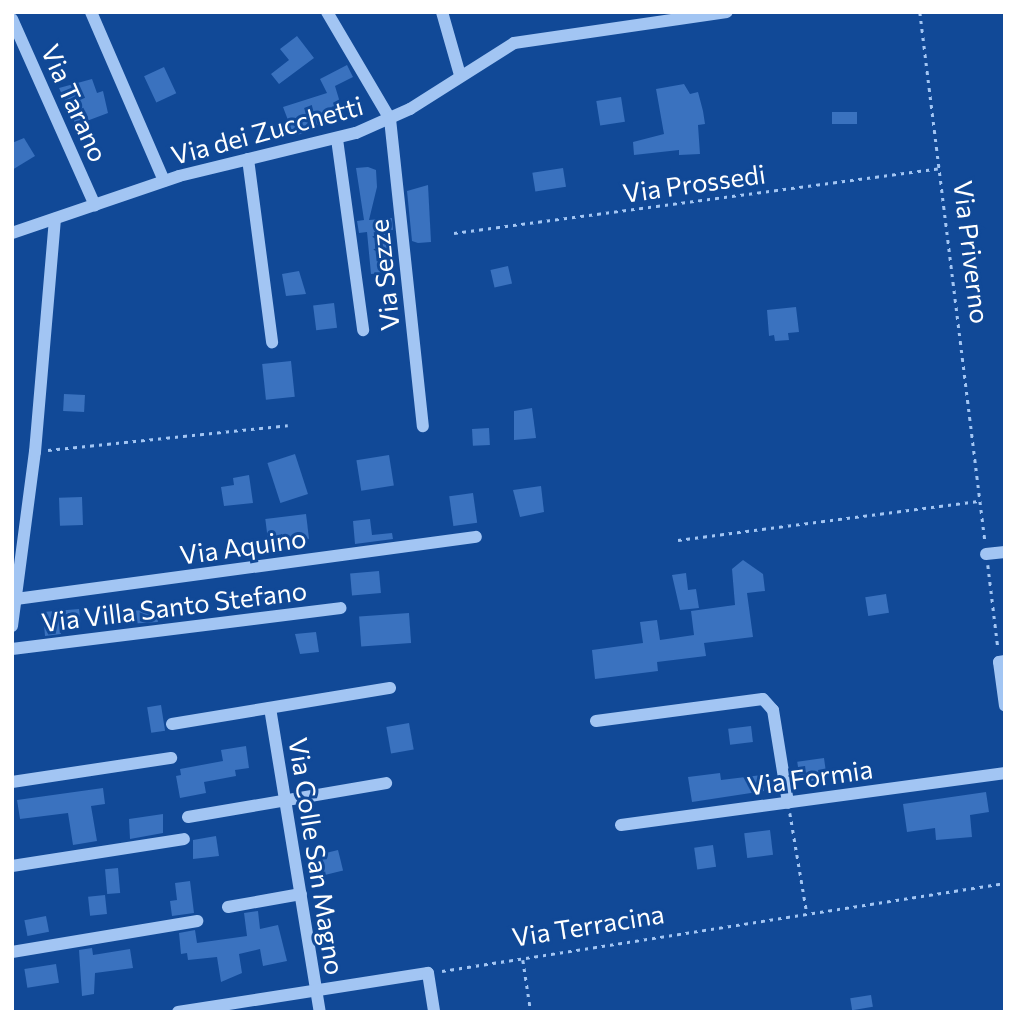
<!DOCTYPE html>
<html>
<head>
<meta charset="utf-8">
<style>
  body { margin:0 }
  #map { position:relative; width:1017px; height:1024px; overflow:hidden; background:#114997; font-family:Commissioner,sans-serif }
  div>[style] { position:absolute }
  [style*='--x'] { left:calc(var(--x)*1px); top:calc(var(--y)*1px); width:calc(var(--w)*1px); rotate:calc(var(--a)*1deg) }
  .building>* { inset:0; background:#3a72bf; transform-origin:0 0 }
  .path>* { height:2.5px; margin-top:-1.25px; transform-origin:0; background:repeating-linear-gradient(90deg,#a2c5f3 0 3.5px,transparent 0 8.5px) }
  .minor>* { height:12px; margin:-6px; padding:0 6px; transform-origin:6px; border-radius:6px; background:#a2c5f3 }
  span { translate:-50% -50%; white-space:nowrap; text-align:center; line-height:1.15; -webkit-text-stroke:6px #114997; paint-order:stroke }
  .street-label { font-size:26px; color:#fff }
  .frame { position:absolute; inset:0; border:14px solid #fff; pointer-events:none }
</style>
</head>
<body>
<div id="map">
  <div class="building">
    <i style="clip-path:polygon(297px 36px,314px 58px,279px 84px,271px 74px,289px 60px,280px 49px)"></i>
    <i style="clip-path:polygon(347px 65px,353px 77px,335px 86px,345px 119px,308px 127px,309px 131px,294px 136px,283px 107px,327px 93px,320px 79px)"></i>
    <i style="left:164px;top:67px;width:29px;height:22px;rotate:65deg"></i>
    <i style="clip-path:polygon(92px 79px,97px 93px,103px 91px,108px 113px,76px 125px,59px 88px)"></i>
    <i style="clip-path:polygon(684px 84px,690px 94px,698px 92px,703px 111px,705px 124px,698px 125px,700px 154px,679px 155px,679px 150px,634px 155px,633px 142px,664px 134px,656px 89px)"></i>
    <i style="left:621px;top:97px;width:25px;height:25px;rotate:81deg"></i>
    <i style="left:857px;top:112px;width:12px;height:25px;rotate:90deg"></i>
    <i style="clip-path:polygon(24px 138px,35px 156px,12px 170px,12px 143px)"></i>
    <i style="clip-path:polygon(368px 167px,376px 170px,377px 187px,369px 220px,392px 218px,393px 230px,387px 230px,391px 272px,371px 274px,367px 232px,359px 233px,357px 221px,364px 220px,356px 168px)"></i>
    <i style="left:563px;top:168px;width:19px;height:31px;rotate:81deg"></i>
    <i style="clip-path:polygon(428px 185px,431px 242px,418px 243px,412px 241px,407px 191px)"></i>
    <i style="left:508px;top:266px;width:18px;height:18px;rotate:77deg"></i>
    <i style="clip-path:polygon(299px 271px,306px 294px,286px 296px,282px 274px)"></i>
    <i style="left:334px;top:303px;width:25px;height:21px;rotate:83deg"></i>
    <i style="clip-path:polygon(796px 307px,799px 332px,788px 333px,789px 340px,775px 341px,774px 335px,769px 336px,767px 310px)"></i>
    <i style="left:291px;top:361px;width:36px;height:29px;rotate:84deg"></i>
    <i style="left:64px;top:394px;width:21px;height:17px;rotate:3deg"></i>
    <i style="clip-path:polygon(532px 408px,536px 438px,514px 440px,514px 411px)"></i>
    <i style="left:489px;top:428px;width:17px;height:17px;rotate:87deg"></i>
    <i style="left:295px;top:454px;width:42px;height:29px;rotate:72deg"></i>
    <i style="left:389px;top:455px;width:31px;height:33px;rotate:81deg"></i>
    <i style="clip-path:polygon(249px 475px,253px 503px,224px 506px,221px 487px,234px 485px,233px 478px)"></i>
    <i style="clip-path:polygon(541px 486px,544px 512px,520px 517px,513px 490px)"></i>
    <i style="left:473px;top:493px;width:30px;height:24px;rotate:82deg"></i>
    <i style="left:82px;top:497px;width:28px;height:23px;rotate:88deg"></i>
    <i style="left:306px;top:514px;width:25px;height:41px;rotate:83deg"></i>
    <i style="clip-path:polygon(370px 519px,372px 535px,392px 533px,393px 539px,355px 544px,353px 521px)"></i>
    <i style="clip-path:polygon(743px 560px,763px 574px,765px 591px,747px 593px,753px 637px,704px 643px,706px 656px,657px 662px,658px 671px,595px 679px,592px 650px,643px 643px,640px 622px,657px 620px,660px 640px,694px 635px,691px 611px,735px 605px,732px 569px)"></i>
    <i style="left:379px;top:571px;width:22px;height:29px;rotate:85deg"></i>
    <i style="clip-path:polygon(686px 573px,688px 590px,696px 589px,699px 608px,680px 610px,672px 575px)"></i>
    <i style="left:886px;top:594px;width:19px;height:21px;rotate:81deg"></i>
    <i style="clip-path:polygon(79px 609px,81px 625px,60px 627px,61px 634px,45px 636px,43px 612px)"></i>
    <i style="left:157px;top:609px;width:13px;height:27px;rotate:86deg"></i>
    <i style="left:409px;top:613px;width:30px;height:50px;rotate:86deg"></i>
    <i style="clip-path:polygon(316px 632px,319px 652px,300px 654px,295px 634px)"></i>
    <i style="left:161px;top:705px;width:26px;height:14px;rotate:81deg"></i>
    <i style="left:409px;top:723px;width:27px;height:23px;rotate:80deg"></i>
    <i style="left:751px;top:726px;width:16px;height:23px;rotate:83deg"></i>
    <i style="clip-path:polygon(246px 746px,249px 768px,235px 770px,236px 776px,204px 782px,206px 793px,180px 798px,176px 776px,181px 775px,180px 769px,223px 761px,221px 750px)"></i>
    <i style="left:824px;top:758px;width:21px;height:27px;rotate:82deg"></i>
    <i style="clip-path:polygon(720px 773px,721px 780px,762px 775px,764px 791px,692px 802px,688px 777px)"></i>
    <i style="clip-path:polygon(103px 788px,105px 804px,91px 806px,97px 841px,73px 845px,68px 813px,20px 819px,17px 800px)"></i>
    <i style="clip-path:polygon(986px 792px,989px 812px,970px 815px,972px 837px,936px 840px,935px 828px,907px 832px,903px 804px)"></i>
    <i style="clip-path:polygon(163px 814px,163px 833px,130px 839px,129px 819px)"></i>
    <i style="left:770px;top:830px;width:25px;height:26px;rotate:83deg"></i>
    <i style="clip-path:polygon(216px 836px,219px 856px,193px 859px,193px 840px)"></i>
    <i style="left:713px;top:845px;width:22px;height:19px;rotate:82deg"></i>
    <i style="left:338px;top:850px;width:21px;height:25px;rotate:76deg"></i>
    <i style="left:118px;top:868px;width:25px;height:13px;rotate:85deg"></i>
    <i style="clip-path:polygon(190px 881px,194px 913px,172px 916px,170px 901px,177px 900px,175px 883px)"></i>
    <i style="left:105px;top:895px;width:19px;height:17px;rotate:84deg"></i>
    <i style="clip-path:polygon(258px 911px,260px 929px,278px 925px,287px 961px,263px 966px,260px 949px,239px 954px,242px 973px,221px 982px,217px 957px,188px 960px,187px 953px,181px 954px,179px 933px,195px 930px,197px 943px,247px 936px,244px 913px)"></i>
    <i style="left:46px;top:916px;width:16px;height:22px;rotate:79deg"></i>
    <i style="clip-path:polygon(92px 948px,93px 955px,130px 949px,133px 968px,95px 973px,94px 994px,82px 996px,79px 950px)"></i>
    <i style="left:56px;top:964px;width:19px;height:32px;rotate:81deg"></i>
    <i style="left:871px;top:995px;width:12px;height:21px;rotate:81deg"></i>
  </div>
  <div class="path">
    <i style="--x:920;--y:12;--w:533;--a:82.99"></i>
    <i style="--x:454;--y:233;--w:488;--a:-7.6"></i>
    <i style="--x:48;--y:450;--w:241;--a:-5.9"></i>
    <i style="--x:678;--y:540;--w:305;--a:-7.4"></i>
    <i style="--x:988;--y:565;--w:84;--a:83.1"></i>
    <i style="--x:790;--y:813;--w:102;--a:80.4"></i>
    <i style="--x:523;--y:960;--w:53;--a:81.3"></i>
    <i style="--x:442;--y:971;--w:570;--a:-8.88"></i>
  </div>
  <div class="minor">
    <i style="--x:91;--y:12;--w:184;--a:66.6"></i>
    <i style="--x:327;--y:12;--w:124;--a:59.5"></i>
    <i style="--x:390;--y:119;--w:309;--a:83.9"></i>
    <i style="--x:442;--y:12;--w:66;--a:74.1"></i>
    <i style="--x:12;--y:19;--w:204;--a:66"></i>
    <i style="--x:337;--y:139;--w:193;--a:82.2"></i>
    <i style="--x:248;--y:159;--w:185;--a:82.5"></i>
    <i style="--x:12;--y:233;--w:176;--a:-18.8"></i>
    <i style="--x:179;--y:176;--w:182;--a:-13.7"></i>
    <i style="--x:356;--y:133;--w:59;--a:-24"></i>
    <i style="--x:410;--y:109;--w:123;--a:-32.4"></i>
    <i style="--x:514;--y:43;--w:215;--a:-8.3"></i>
    <i style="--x:986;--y:554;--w:19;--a:-6"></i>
    <i style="--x:16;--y:599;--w:464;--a:-7.7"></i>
    <i style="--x:12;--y:626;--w:176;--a:-82.5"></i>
    <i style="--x:35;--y:452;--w:234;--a:-85.1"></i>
    <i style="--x:12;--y:649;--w:331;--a:-7.1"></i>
    <i style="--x:1005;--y:661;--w:6;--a:171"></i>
    <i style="--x:999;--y:662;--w:44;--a:82.2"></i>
    <i style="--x:270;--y:708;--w:308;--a:80.7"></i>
    <i style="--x:596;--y:721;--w:168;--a:-7.5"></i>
    <i style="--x:763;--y:699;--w:15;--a:48"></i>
    <i style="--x:773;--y:710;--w:94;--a:80.8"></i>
    <i style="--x:172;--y:724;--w:221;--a:-9.4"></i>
    <i style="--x:12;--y:782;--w:161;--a:-8.6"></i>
    <i style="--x:188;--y:817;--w:201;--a:-9.7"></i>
    <i style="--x:621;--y:825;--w:388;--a:-7.7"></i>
    <i style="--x:12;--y:866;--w:174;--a:-8.9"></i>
    <i style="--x:228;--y:907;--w:74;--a:-10.1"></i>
    <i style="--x:12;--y:952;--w:188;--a:-9.5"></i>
    <i style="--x:178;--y:1012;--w:253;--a:-8.9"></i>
    <i style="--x:428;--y:973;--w:39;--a:81"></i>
  </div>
  <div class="street-label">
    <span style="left:75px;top:103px;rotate:66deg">Via Tarano</span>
    <span style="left:267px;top:130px;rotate:-15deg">Via dei Zucchetti</span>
    <span style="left:694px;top:183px;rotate:-8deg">Via Prossedi</span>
    <span style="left:972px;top:252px;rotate:83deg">Via Priverno</span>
    <span style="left:384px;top:275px;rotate:-96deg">Via Sezze</span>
    <span style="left:243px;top:546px;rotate:-8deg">Via Aquino</span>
    <span style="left:174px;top:606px;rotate:-7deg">Via Villa Santo Stefano</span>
    <span style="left:810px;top:777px;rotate:-8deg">Via Formia</span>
    <span style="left:317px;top:856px;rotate:81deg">Via Colle San Magno</span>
    <span style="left:588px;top:925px;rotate:-9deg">Via Terracina</span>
  </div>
  <div class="frame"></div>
</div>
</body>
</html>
